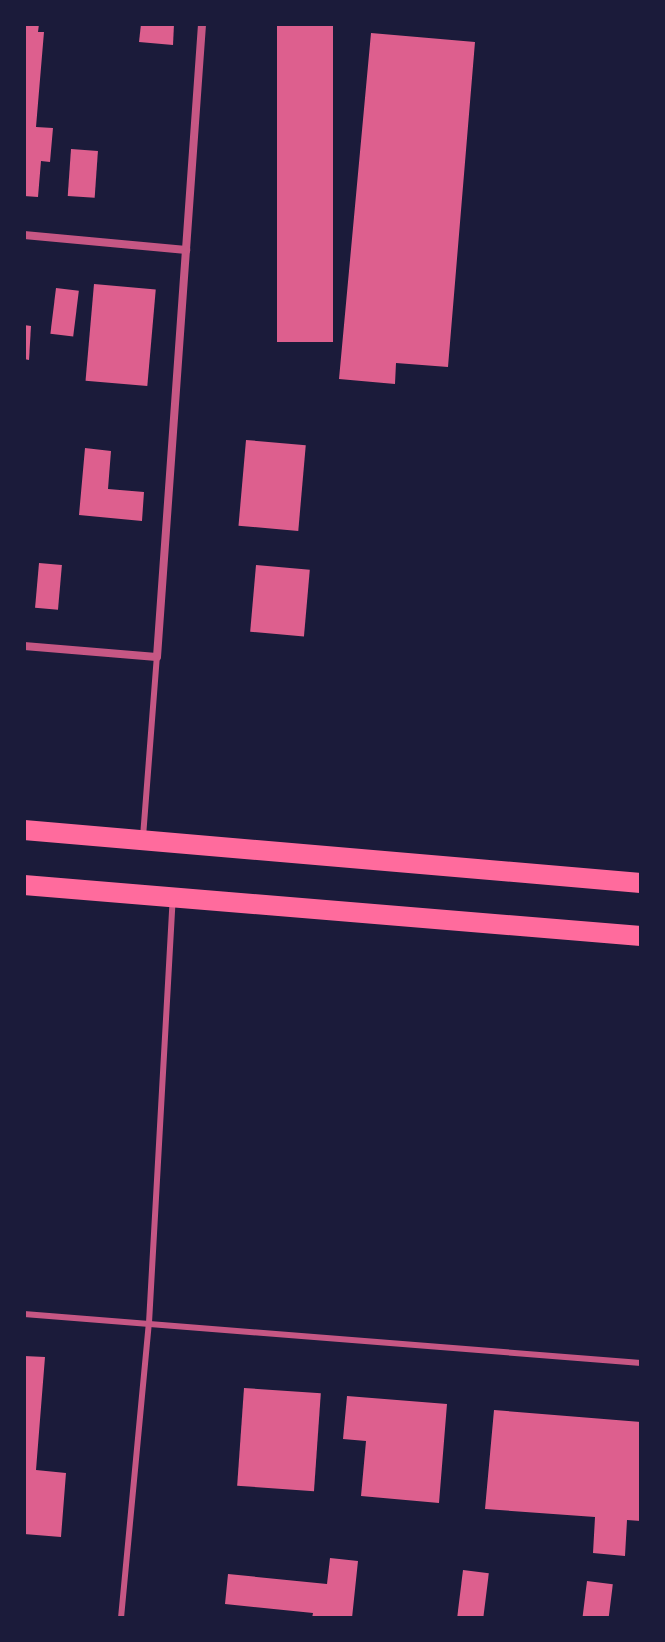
<!DOCTYPE html>
<html>
<head>
<meta charset="utf-8">
<style>
  body { margin:0 }
  #map { position:relative; width:665px; height:1642px; overflow:hidden; background:#1b1b3a; font-family:Montserrat,sans-serif }
  div>[style] { position:absolute }
  [style*='--x'] { left:calc(var(--x)*1px); top:calc(var(--y)*1px); width:calc(var(--w)*1px); rotate:calc(var(--a)*1deg) }
  .building>* { inset:0; background:#dd5f8e; transform-origin:0 0 }
  .service>* { height:6px; margin:-3px; padding:0 3px; transform-origin:3px; border-radius:3px; background:#c65784 }
  .minor>* { height:8px; margin:-4px; padding:0 4px; transform-origin:4px; border-radius:4px; background:#c65784 }
  .primary>* { height:20px; margin:-10px; padding:0 10px; transform-origin:10px; border-radius:10px; background:#ff6b9d }
  span { translate:-50% -50%; white-space:nowrap; text-align:center; line-height:1.15; -webkit-text-stroke:6px #1b1b3a; paint-order:stroke }
  .frame { position:absolute; inset:0; border:26px solid #1b1b3a; pointer-events:none }
</style>
</head>
<body>
<div id="map">
  <div class="building">
    <i style="clip-path:polygon(24px 24px,39px 24px,38px 32px,44px 32px,36px 127px,53px 128px,50px 162px,41px 161px,38px 197px,24px 196px)"></i>
    <i style="clip-path:polygon(141px 24px,174px 24px,173px 45px,139px 42px)"></i>
    <i style="left:277px;top:24px;width:56px;height:318px"></i>
    <i style="clip-path:polygon(371px 33px,475px 42px,448px 367px,396px 363px,395px 384px,339px 379px)"></i>
    <i style="left:71px;top:149px;width:27px;height:47px;rotate:4deg"></i>
    <i style="left:94px;top:284px;width:62px;height:97px;rotate:5deg"></i>
    <i style="left:56px;top:288px;width:23px;height:46px;rotate:7deg"></i>
    <i style="clip-path:polygon(24px 325px,31px 326px,29px 360px,24px 359px)"></i>
    <i style="left:246px;top:440px;width:60px;height:86px;rotate:5deg"></i>
    <i style="clip-path:polygon(85px 448px,111px 451px,108px 489px,144px 492px,142px 521px,79px 515px)"></i>
    <i style="left:39px;top:563px;width:23px;height:45px;rotate:5deg"></i>
    <i style="left:256px;top:565px;width:54px;height:67px;rotate:5deg"></i>
    <i style="clip-path:polygon(24px 1356px,45px 1357px,36px 1470px,66px 1473px,61px 1537px,24px 1534px)"></i>
    <i style="left:244px;top:1388px;width:77px;height:98px;rotate:4deg"></i>
    <i style="clip-path:polygon(347px 1396px,447px 1404px,439px 1503px,361px 1496px,366px 1441px,343px 1439px)"></i>
    <i style="clip-path:polygon(494px 1410px,641px 1422px,641px 1521px,627px 1520px,625px 1556px,593px 1553px,595px 1517px,485px 1509px)"></i>
    <i style="clip-path:polygon(330px 1558px,358px 1561px,352px 1618px,312px 1618px,313px 1613px,225px 1604px,228px 1574px,327px 1584px)"></i>
    <i style="left:463px;top:1570px;width:26px;height:48px;rotate:7deg"></i>
    <i style="left:587px;top:1581px;width:26px;height:37px;rotate:7deg"></i>
  </div>
  <div class="service">
    <i style="--x:143;--y:837;--w:181;--a:-85.6"></i>
    <i style="--x:24;--y:1314;--w:619;--a:4.54"></i>
    <i style="--x:121;--y:1618;--w:296;--a:-84.6"></i>
    <i style="--x:149;--y:1323;--w:424;--a:-86.8"></i>
  </div>
  <div class="minor">
    <i style="--x:24;--y:235;--w:163;--a:5.3"></i>
    <i style="--x:24;--y:646;--w:133;--a:4.7"></i>
    <i style="--x:157;--y:657;--w:635;--a:-85.93"></i>
  </div>
  <div class="primary">
    <i style="--x:24;--y:830;--w:619;--a:4.91"></i>
    <i style="--x:24;--y:885;--w:619;--a:4.73"></i>
  </div>
  <div class="frame"></div>
</div>
</body>
</html>
